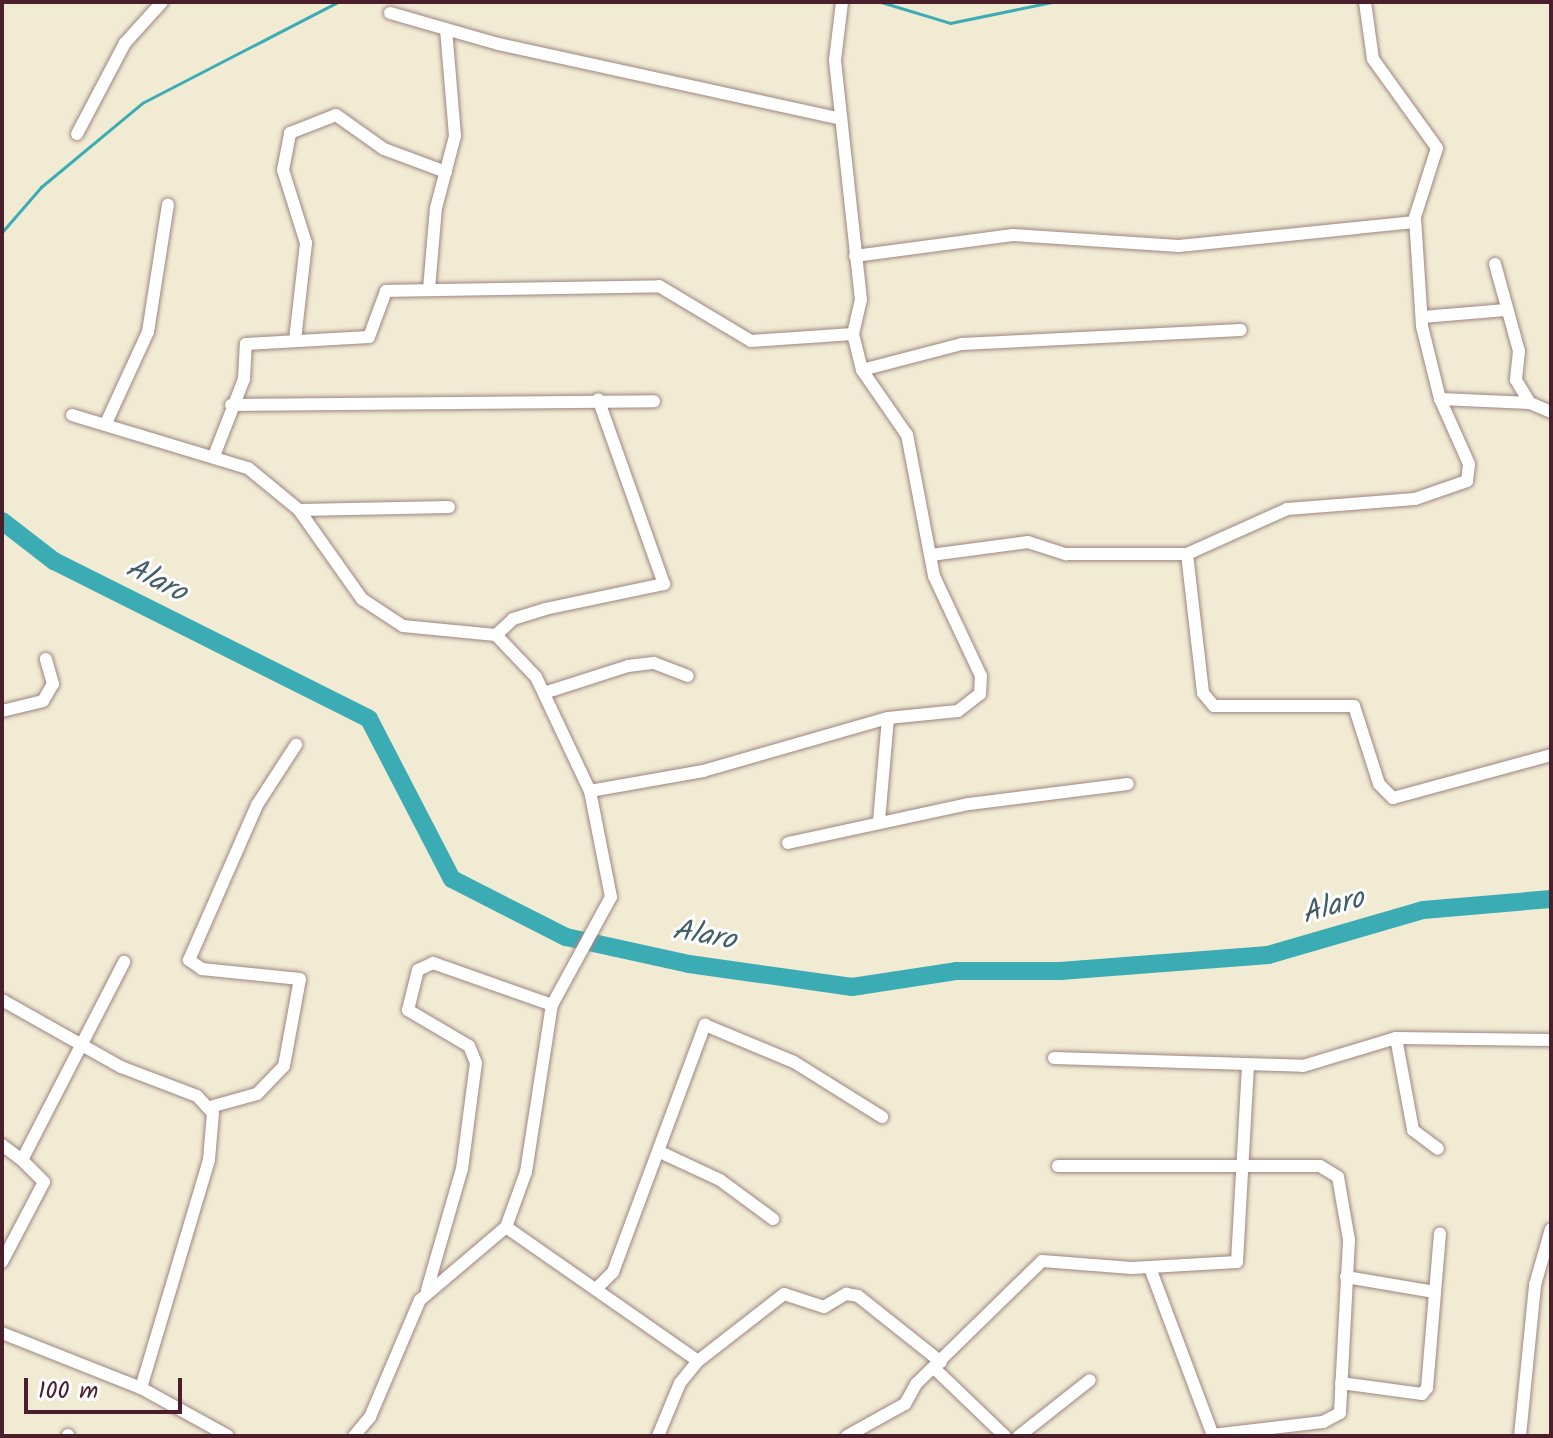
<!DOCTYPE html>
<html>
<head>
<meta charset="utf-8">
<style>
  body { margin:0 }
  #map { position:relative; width:1553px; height:1438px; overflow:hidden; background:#f1ebd4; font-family:Kalam,sans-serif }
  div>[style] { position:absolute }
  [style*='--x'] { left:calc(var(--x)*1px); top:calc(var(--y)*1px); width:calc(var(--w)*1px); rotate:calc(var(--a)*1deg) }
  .stream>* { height:3px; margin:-1.5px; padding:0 1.5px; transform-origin:1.5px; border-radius:1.5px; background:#3bacb4 }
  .river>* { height:18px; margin:-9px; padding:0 9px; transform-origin:9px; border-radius:9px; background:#3bacb4 }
  .roads { filter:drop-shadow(0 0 2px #9e8580) drop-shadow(0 0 2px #9e8580) }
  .minor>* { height:12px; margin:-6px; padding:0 6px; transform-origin:6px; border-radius:6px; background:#fff }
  span { translate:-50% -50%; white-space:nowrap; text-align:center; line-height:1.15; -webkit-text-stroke:6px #fff; paint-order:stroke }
  .water-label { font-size:30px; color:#435e69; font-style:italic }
  .frame { position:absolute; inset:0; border:4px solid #4a1f2b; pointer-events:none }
  .scale { position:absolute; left:24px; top:1378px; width:158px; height:36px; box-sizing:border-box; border:4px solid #4a1f2b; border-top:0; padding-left:10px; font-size:24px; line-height:28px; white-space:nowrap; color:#4a1f2b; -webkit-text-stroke:6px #fff; paint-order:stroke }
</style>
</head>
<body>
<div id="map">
  <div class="stream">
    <i style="--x:881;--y:2;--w:72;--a:16.9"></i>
    <i style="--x:950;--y:23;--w:104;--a:-11.6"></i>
    <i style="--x:2;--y:232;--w:60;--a:-49.1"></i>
    <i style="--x:41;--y:187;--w:131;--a:-39.7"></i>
    <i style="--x:142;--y:103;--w:220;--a:-27.3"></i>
  </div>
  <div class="river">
    <i style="--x:2;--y:521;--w:66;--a:37.6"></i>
    <i style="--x:54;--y:561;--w:352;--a:26.6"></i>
    <i style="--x:369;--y:719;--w:180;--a:62.6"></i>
    <i style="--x:452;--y:879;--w:128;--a:27"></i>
    <i style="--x:566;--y:937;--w:126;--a:12.4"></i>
    <i style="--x:689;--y:964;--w:165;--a:8"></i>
    <i style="--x:852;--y:987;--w:105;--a:-8.7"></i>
    <i style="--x:956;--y:971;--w:104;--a:0"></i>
    <i style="--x:1060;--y:971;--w:209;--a:-4.4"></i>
    <i style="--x:1268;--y:955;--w:161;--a:-16.2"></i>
    <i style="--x:1423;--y:910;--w:128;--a:-4.9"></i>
  </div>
  <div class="roads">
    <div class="minor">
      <i style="--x:390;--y:13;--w:112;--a:16"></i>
      <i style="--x:498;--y:44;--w:351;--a:12.3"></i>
      <i style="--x:77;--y:134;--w:103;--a:-62.2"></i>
      <i style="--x:125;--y:43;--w:55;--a:-47.9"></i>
      <i style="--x:855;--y:256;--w:159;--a:-7.6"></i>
      <i style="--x:1013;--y:235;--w:166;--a:3.8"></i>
      <i style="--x:1179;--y:246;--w:237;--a:-5.8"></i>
      <i style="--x:1495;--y:264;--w:90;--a:74.6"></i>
      <i style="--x:1519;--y:351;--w:29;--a:96"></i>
      <i style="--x:1516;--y:380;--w:27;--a:59"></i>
      <i style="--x:429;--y:289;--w:81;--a:-85.1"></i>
      <i style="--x:436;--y:208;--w:74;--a:-75.2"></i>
      <i style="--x:455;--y:136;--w:107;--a:-94.8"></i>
      <i style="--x:1422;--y:317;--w:84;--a:-4.8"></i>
      <i style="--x:295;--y:340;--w:98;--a:-83.5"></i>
      <i style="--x:306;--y:243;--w:77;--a:-107.5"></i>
      <i style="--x:283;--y:170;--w:38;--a:-79"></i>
      <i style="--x:290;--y:133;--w:49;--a:-21.4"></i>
      <i style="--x:336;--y:115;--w:59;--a:35.3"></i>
      <i style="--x:384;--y:149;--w:66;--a:20.4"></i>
      <i style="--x:862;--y:370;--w:103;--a:-14.6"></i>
      <i style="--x:962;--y:344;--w:279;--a:-2.9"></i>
      <i style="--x:1440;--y:399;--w:90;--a:2.5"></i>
      <i style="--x:1530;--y:403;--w:23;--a:23"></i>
      <i style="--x:231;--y:405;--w:423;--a:-0.5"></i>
      <i style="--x:72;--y:415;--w:184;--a:16.8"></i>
      <i style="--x:248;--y:468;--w:66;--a:39.5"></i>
      <i style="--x:299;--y:510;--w:109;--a:54.7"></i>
      <i style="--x:362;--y:599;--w:49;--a:33.4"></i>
      <i style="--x:403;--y:626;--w:93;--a:5.5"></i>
      <i style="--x:496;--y:635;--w:23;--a:-43"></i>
      <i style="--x:513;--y:619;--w:34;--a:-17"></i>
      <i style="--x:545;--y:609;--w:122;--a:-11.9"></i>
      <i style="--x:664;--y:584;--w:196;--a:-109.6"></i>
      <i style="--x:107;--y:421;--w:98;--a:-65.3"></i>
      <i style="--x:148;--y:332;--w:129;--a:-81.1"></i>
      <i style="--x:214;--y:456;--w:83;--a:-68.7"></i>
      <i style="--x:244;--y:379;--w:35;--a:-87"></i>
      <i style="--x:246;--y:344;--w:123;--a:-3.3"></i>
      <i style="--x:369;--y:337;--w:49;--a:-69.7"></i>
      <i style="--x:386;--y:291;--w:273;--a:-1"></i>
      <i style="--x:659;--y:286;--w:107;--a:30.9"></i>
      <i style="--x:751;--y:341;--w:102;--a:-3.9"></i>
      <i style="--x:299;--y:510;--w:150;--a:-1.1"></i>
      <i style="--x:1187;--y:554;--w:140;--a:83.4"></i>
      <i style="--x:1203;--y:693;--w:17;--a:50"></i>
      <i style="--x:1214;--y:706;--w:140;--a:0"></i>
      <i style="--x:1354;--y:706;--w:82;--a:72.2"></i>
      <i style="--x:1379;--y:784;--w:20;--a:45"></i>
      <i style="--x:1393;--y:798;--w:164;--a:-15.2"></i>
      <i style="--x:931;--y:555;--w:98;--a:-7.6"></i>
      <i style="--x:1028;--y:542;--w:40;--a:18"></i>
      <i style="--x:1066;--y:554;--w:121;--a:0"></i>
      <i style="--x:1187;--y:554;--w:110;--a:-24.2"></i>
      <i style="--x:1287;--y:509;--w:128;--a:-4.5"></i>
      <i style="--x:1415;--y:499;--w:55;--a:-19.1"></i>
      <i style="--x:1467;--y:481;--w:17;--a:-83"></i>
      <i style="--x:1469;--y:464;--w:71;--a:-114"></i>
      <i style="--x:1440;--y:399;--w:75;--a:-103.9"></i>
      <i style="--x:1422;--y:326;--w:109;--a:-93.7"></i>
      <i style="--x:1415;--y:217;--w:72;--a:-72.3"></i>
      <i style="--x:1437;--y:148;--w:110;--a:-125.7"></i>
      <i style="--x:1373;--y:59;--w:58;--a:-98"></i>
      <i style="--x:496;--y:635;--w:58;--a:46.4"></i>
      <i style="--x:536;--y:677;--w:126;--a:64.7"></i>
      <i style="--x:544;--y:693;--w:88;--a:-17.8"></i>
      <i style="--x:628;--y:666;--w:26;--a:-7"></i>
      <i style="--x:654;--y:663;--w:36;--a:21"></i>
      <i style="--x:2;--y:711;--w:42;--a:-13.7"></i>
      <i style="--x:43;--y:701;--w:20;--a:-60"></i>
      <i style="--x:53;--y:684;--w:26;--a:-106"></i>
      <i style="--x:879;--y:821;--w:103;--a:-85"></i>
      <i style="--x:788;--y:843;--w:185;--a:-12.2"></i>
      <i style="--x:969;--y:804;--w:160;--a:-7.2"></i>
      <i style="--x:2;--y:1000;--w:137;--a:29.4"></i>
      <i style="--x:121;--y:1067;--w:81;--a:20.9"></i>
      <i style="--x:197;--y:1096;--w:23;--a:47"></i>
      <i style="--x:213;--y:1113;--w:47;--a:94.9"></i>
      <i style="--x:209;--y:1160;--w:238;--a:106.6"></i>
      <i style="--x:141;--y:1388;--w:99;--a:28.9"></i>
      <i style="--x:1396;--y:1038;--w:94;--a:79.5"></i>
      <i style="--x:1413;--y:1130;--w:31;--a:37"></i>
      <i style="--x:1054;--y:1058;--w:249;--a:1.8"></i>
      <i style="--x:1303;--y:1066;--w:97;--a:-16.8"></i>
      <i style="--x:1396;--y:1038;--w:155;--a:0.7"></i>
      <i style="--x:210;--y:1107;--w:49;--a:-15.5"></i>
      <i style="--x:257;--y:1094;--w:39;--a:-46"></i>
      <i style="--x:284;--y:1066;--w:88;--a:-79.6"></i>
      <i style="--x:300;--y:979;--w:99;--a:-174.2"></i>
      <i style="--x:202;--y:969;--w:16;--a:-145"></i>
      <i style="--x:189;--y:960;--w:169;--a:-66.3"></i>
      <i style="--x:257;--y:805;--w:72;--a:-57"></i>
      <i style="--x:2;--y:1145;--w:25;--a:37"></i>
      <i style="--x:22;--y:1160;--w:223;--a:-62.7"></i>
      <i style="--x:660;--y:1152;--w:66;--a:25"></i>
      <i style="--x:720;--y:1180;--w:66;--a:36.3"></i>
      <i style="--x:1058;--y:1166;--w:262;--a:0"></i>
      <i style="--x:1320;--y:1166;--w:21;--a:31"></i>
      <i style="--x:1338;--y:1177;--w:64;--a:80.1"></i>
      <i style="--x:1349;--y:1240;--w:173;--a:93"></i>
      <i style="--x:1340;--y:1413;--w:19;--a:152"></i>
      <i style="--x:1323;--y:1422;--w:112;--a:173.3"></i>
      <i style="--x:506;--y:1227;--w:234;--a:34.9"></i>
      <i style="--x:698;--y:1361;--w:109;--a:-37.9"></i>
      <i style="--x:784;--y:1294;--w:42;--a:18"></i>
      <i style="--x:824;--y:1307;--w:26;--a:-31"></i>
      <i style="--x:846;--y:1294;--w:12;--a:9"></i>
      <i style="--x:858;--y:1296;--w:106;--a:38.5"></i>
      <i style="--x:2;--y:1262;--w:90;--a:-62.3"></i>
      <i style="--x:44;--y:1182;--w:31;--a:-135"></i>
      <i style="--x:1150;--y:1268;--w:179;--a:69.4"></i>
      <i style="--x:1346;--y:1277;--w:90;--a:9.6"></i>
      <i style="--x:596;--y:1289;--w:24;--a:-45"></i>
      <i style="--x:613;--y:1272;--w:264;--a:-69.6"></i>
      <i style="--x:705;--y:1025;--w:96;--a:22.6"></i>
      <i style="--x:794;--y:1062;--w:104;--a:32"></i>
      <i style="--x:427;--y:1290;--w:126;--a:-73.9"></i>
      <i style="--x:462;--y:1169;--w:107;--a:-82.5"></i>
      <i style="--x:476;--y:1063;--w:18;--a:-112"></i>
      <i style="--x:469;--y:1046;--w:71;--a:-149.5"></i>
      <i style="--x:408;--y:1010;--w:41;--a:-76"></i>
      <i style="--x:418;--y:970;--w:17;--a:-25"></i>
      <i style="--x:433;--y:963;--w:126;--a:19.4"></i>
      <i style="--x:2;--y:1333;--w:149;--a:21.6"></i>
      <i style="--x:934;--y:1368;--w:98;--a:43.8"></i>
      <i style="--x:1341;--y:1383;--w:82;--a:7.7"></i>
      <i style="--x:1422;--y:1394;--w:8;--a:-50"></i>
      <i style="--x:1427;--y:1388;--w:155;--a:-85.2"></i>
      <i style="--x:68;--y:1436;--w:1;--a:-90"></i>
      <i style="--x:354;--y:1436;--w:25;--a:-50"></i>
      <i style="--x:370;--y:1417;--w:127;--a:-66.9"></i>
      <i style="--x:420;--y:1300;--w:113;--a:-40.3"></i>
      <i style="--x:506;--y:1227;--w:59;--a:-70"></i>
      <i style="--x:526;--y:1172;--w:169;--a:-81.2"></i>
      <i style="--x:552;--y:1005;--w:123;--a:-61.4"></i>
      <i style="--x:611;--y:897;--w:108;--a:-101.2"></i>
      <i style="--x:590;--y:791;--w:115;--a:-10"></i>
      <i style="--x:703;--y:771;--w:192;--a:-16"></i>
      <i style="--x:888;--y:718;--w:70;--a:-5.7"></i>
      <i style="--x:958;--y:711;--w:28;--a:-38"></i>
      <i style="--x:980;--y:694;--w:18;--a:-87"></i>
      <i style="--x:981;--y:676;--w:110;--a:-115.2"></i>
      <i style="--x:934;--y:576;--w:144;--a:-100.8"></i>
      <i style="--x:907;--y:435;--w:79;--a:-124.7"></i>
      <i style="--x:862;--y:370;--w:37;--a:-104"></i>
      <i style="--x:853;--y:334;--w:35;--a:-77"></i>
      <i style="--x:861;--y:300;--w:241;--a:-96.2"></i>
      <i style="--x:835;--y:60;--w:58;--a:-83.1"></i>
      <i style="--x:658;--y:1436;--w:57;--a:-67.5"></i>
      <i style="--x:680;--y:1383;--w:28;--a:-51"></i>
      <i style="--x:847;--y:1436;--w:66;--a:-28.9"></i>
      <i style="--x:905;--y:1404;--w:23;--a:-61"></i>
      <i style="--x:916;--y:1384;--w:176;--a:-44.3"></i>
      <i style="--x:1042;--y:1261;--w:90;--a:4.4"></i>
      <i style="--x:1132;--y:1268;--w:105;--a:-3.3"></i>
      <i style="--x:1237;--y:1262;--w:198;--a:-86.8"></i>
      <i style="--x:1019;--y:1436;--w:90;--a:-38.3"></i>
      <i style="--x:1520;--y:1436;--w:152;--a:-84.3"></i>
      <i style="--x:1535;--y:1285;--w:58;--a:-74.1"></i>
    </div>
  </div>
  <div class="water-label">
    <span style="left:156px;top:581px;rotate:27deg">Alaro</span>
    <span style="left:1333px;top:907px;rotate:-16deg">Alaro</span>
    <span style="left:704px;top:936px;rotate:10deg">Alaro</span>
  </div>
  <div class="frame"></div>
  <div class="scale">100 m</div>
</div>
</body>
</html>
